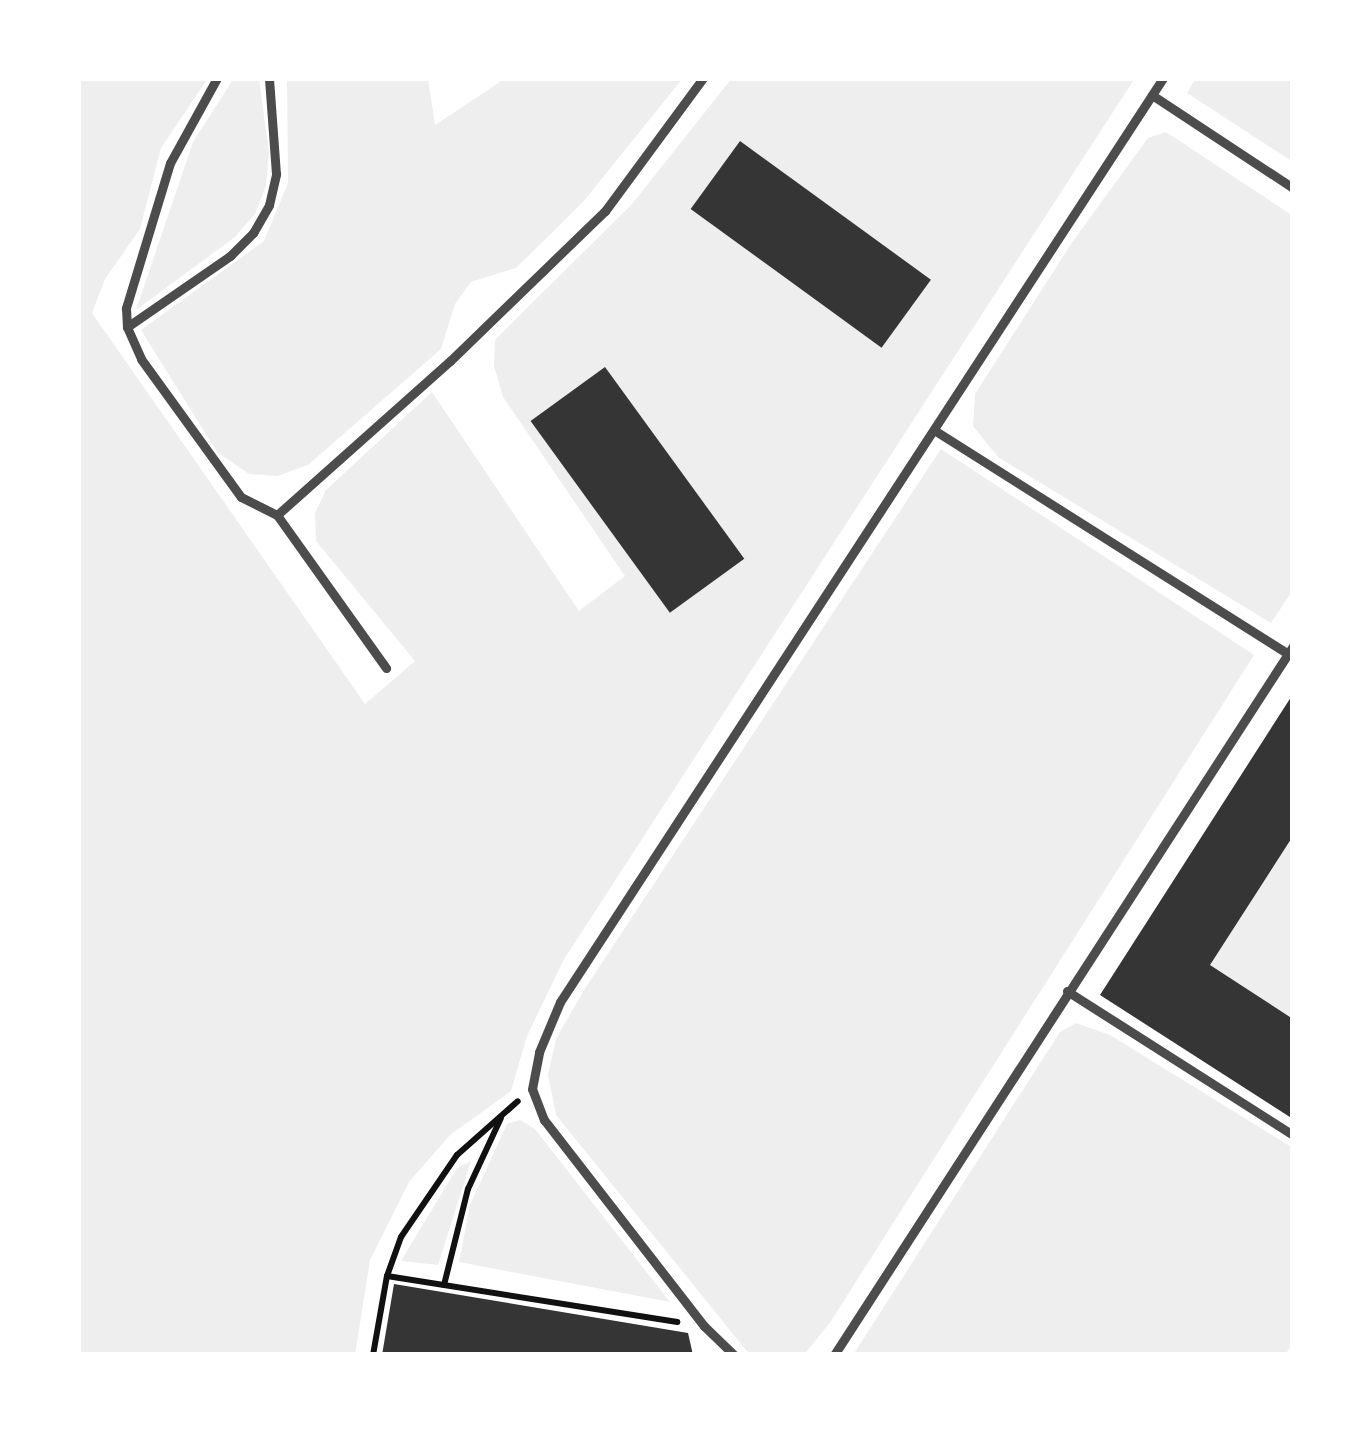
<!DOCTYPE html>
<html>
<head>
<meta charset="utf-8">
<style>
  body { margin:0 }
  #map { position:relative; width:1371px; height:1433px; overflow:hidden; background:#fff; font-family:"Golos Text",sans-serif }
  div>[style] { position:absolute }
  [style*='--x'] { left:calc(var(--x)*1px); top:calc(var(--y)*1px); width:calc(var(--w)*1px); rotate:calc(var(--a)*1deg) }
  .green>* { inset:0; background:#eee }
  .building>* { inset:0; background:#353535; transform-origin:0 0 }
  .path>* { height:6px; margin:-3px; padding:0 3px; transform-origin:3px; border-radius:3px; background:#111 }
  .service>* { height:9px; margin:-4.5px; padding:0 4.5px; transform-origin:4.5px; border-radius:4.5px; background:#4c4c4c }
  span { translate:-50% -50%; white-space:nowrap; text-align:center; line-height:1.15; -webkit-text-stroke:9px #fff; paint-order:stroke }
  .frame { position:absolute; inset:0; border:81px solid #fff; pointer-events:none }
</style>
</head>
<body>
<div id="map">
  <div class="green">
    <i style="clip-path:polygon(evenodd,78px 78px,208px 78px,161px 148px,140px 229px,105px 279px,92px 313px,365px 704px,415px 661px,316px 541px,315px 513px,326px 490px,432px 392px,579px 611px,625px 576px,503px 397px,494px 366px,495px 340px,632px 204px,732px 78px,1135px 78px,563px 961px,527px 1036px,511px 1091px,450px 1135px,409px 1182px,370px 1260px,355px 1355px,78px 1355px,78px 78px,740px 141px,930px 280px,882px 347px,691px 209px,740px 141px,78px 78px,532px 422px,744px 558px,671px 612px,532px 422px)"></i>
    <i style="clip-path:polygon(234px 78px,259px 78px,269px 153px,266px 186px,255px 214px,235px 237px,136px 310px,193px 142px)"></i>
    <i style="clip-path:polygon(287px 78px,428px 78px,435px 125px,506px 78px,683px 78px,583px 202px,516px 268px,471px 282px,455px 304px,441px 349px,308px 465px,277px 476px,249px 474px,217px 452px,141px 330px,264px 241px,288px 183px)"></i>
    <i style="clip-path:polygon(1196px 78px,1293px 78px,1293px 162px,1187px 93px)"></i>
    <i style="clip-path:polygon(1166px 132px,1293px 216px,1293px 590px,1271px 623px,998px 457px,973px 426px,975px 394px,1073px 241px,1148px 138px)"></i>
    <i style="clip-path:polygon(941px 449px,1254px 655px,831px 1321px,804px 1355px,750px 1355px,556px 1115px,548px 1075px,556px 1039px,584px 990px)"></i>
    <i style="clip-path:polygon(1293px 836px,1293px 1019px,1210px 965px)"></i>
    <i style="clip-path:polygon(1076px 1023px,1110px 1035px,1293px 1148px,1293px 1343px,1285px 1355px,853px 1355px,1060px 1032px)"></i>
    <i style="clip-path:polygon(520px 1120px,535px 1129px,670px 1302px,459px 1262px,470px 1205px,507px 1124px)"></i>
    <i style="clip-path:polygon(471px 1161px,438px 1265px,401px 1261px,457px 1168px)"></i>
  </div>
  <div class="building">
    <i style="left:740px;top:141px;width:236px;height:84px;rotate:36deg"></i>
    <i style="left:605px;top:367px;width:237px;height:92px;rotate:54deg"></i>
    <i style="clip-path:polygon(1293px 694px,1293px 836px,1210px 965px,1293px 1019px,1293px 1119px,1100px 995px)"></i>
    <i style="clip-path:polygon(394px 1284px,688px 1333px,693px 1355px,382px 1355px)"></i>
  </div>
  <div class="path">
    <i style="--x:387;--y:1276;--w:294;--a:9"></i>
    <i style="--x:444;--y:1285;--w:99;--a:-76"></i>
    <i style="--x:468;--y:1189;--w:78;--a:-65.1"></i>
    <i style="--x:373;--y:1355;--w:80;--a:-80"></i>
    <i style="--x:387;--y:1276;--w:41;--a:-70.3"></i>
    <i style="--x:401;--y:1237;--w:99;--a:-55.7"></i>
    <i style="--x:457;--y:1155;--w:81;--a:-41.5"></i>
  </div>
  <div class="service">
    <i style="--x:217;--y:78;--w:97;--a:118.9"></i>
    <i style="--x:170;--y:163;--w:152;--a:106.9"></i>
    <i style="--x:126;--y:308;--w:19;--a:87"></i>
    <i style="--x:127;--y:327;--w:35;--a:66"></i>
    <i style="--x:141;--y:359;--w:170;--a:54.1"></i>
    <i style="--x:241;--y:497;--w:40;--a:26.6"></i>
    <i style="--x:277;--y:515;--w:188;--a:54.5"></i>
    <i style="--x:1152;--y:95;--w:169;--a:33.4"></i>
    <i style="--x:127;--y:327;--w:125;--a:-34.6"></i>
    <i style="--x:230;--y:256;--w:33;--a:-45"></i>
    <i style="--x:253;--y:233;--w:32;--a:-60"></i>
    <i style="--x:269;--y:205;--w:32;--a:-77"></i>
    <i style="--x:276;--y:174;--w:96;--a:-94.2"></i>
    <i style="--x:934;--y:430;--w:419;--a:32.3"></i>
    <i style="--x:277;--y:515;--w:232;--a:-41.7"></i>
    <i style="--x:450;--y:361;--w:216;--a:-44.1"></i>
    <i style="--x:605;--y:211;--w:165;--a:-53.6"></i>
    <i style="--x:1067;--y:991;--w:268;--a:32.5"></i>
    <i style="--x:734;--y:1355;--w:42;--a:-136"></i>
    <i style="--x:704;--y:1326;--w:261;--a:-127.8"></i>
    <i style="--x:544;--y:1120;--w:33;--a:-111"></i>
    <i style="--x:532;--y:1089;--w:38;--a:-79"></i>
    <i style="--x:539;--y:1052;--w:54;--a:-67.2"></i>
    <i style="--x:560;--y:1002;--w:1103;--a:-56.87"></i>
    <i style="--x:834;--y:1355;--w:845;--a:-57.08"></i>
  </div>
  <div class="frame"></div>
</div>
</body>
</html>
